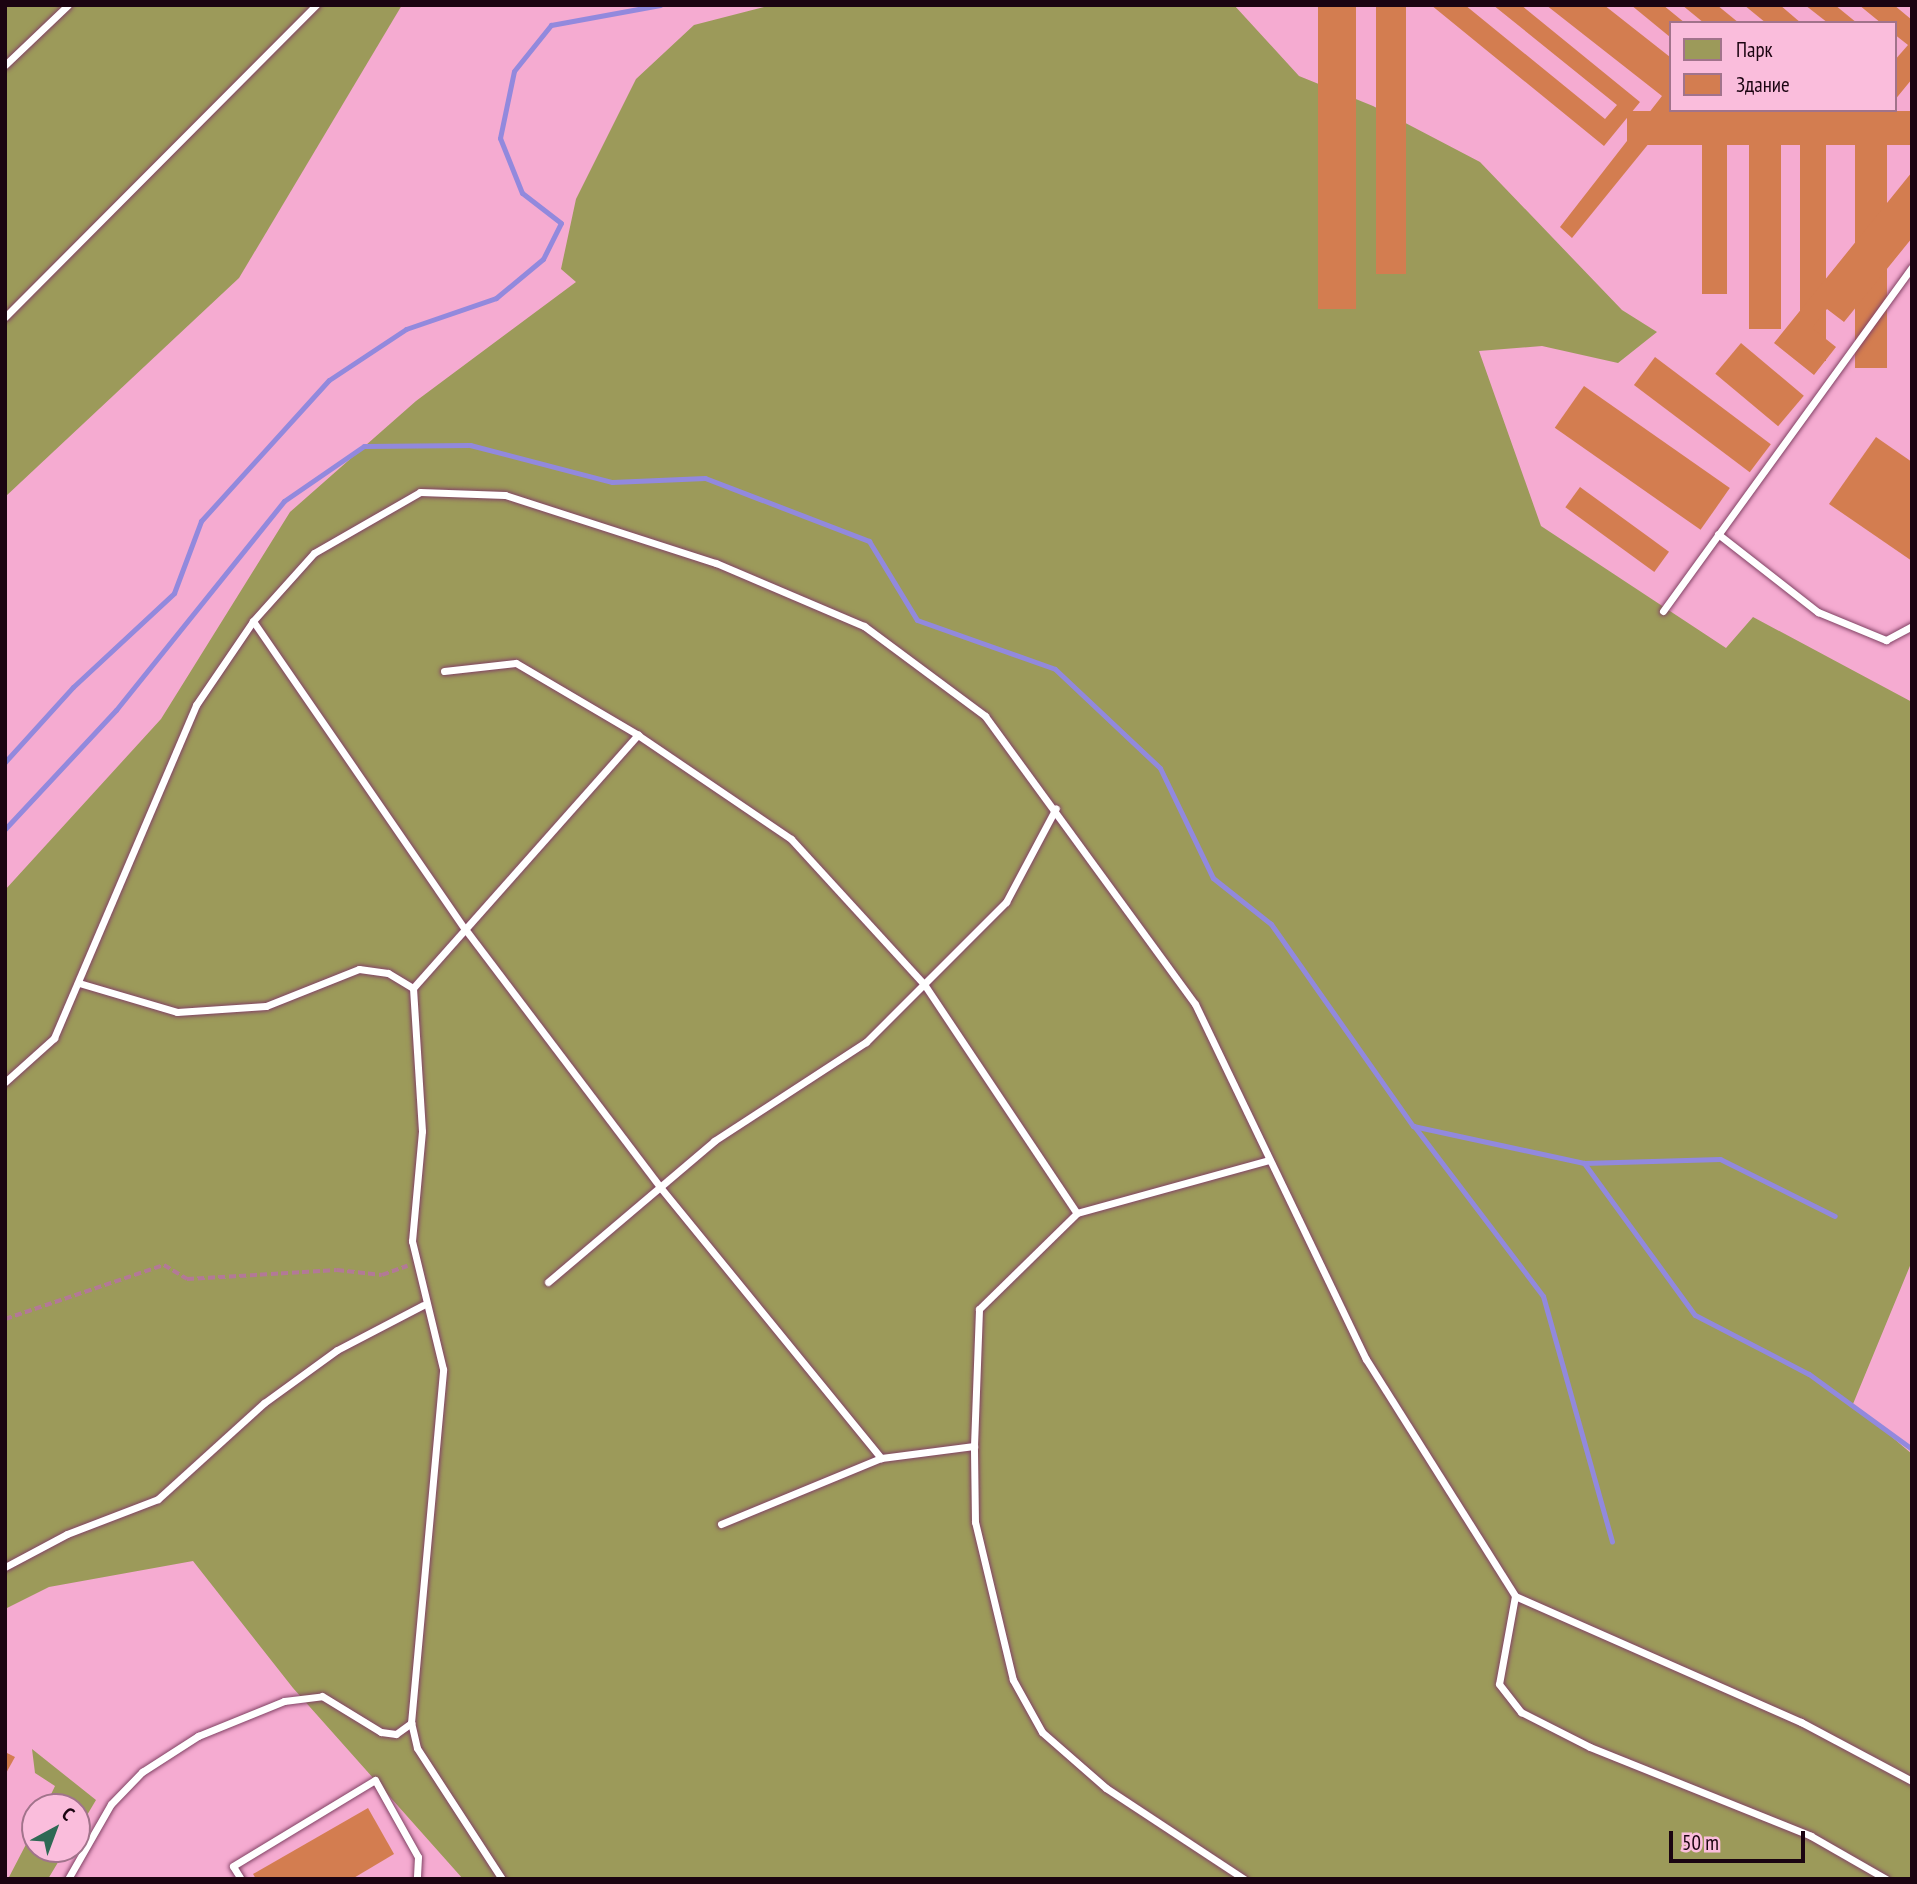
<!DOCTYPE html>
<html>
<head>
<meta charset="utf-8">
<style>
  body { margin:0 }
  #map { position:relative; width:1917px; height:1884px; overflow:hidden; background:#f5abd1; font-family:"PT Sans Narrow",sans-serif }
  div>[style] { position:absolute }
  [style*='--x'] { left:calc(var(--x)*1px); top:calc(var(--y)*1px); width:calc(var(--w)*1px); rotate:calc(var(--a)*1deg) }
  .green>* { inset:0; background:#9c9a5a }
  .stream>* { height:5px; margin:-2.5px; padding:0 2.5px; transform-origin:2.5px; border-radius:2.5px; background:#9289dd }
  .building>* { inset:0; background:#d37d50; transform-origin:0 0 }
  .path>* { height:3.5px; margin-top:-1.75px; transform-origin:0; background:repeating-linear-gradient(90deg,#b37997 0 7px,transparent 0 10.5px) }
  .roads { filter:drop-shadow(0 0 2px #824265) drop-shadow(0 0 2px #824265) }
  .lane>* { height:7px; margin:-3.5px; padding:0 3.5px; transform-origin:3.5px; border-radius:3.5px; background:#fff }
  span { translate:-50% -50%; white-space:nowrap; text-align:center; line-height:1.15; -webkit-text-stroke:5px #fabddc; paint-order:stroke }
  .frame { position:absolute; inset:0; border:7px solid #1b0411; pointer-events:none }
  .legend { position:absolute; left:1669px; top:21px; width:228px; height:91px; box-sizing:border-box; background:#fabddc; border:2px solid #a1738b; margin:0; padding:9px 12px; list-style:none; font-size:21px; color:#1b0411 }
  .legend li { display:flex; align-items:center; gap:14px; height:35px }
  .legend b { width:35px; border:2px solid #a1738b }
  .north { position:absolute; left:21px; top:1793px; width:70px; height:70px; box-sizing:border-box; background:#fabddc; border:2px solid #a1738b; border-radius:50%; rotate:41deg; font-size:19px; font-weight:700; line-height:28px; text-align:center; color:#1b0411 }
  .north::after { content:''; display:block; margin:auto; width:24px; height:32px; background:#2e6954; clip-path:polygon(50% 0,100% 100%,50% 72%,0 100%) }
  .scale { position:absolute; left:1669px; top:1831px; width:136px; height:32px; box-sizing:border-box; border:4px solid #1b0411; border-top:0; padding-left:9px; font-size:21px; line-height:24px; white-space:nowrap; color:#1b0411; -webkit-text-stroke:5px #fabddc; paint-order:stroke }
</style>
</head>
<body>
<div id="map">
  <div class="green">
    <i style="clip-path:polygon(5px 5px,402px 5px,239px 278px,5px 497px)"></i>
    <i style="clip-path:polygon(772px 5px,1234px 5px,1299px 76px,1373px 106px,1480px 162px,1622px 310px,1657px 332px,1618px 363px,1542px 346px,1479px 351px,1541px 526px,1726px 648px,1753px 617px,1912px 702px,1912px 1261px,1853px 1404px,1912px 1454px,1912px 1879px,463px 1879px,293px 1688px,193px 1561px,49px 1587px,5px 1609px,5px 890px,161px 719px,290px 512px,416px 401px,576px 282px,561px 269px,576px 199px,636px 79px,694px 25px)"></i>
    <i style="clip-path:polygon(32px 1749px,96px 1800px,77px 1832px,77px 1807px,45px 1807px,55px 1786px,35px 1773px)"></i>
    <i style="clip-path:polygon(35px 1827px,35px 1849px,66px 1849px,48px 1879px,8px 1879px)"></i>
  </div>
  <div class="stream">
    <i style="--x:5;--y:762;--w:101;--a:-47.8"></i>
    <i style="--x:73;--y:687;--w:138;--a:-42.9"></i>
    <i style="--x:174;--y:593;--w:77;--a:-69.4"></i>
    <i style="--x:201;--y:521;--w:190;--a:-47.8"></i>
    <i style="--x:329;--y:380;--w:92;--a:-33.5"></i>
    <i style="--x:406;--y:329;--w:95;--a:-19"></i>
    <i style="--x:496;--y:298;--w:61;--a:-39.7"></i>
    <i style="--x:543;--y:259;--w:40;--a:-63.4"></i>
    <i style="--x:561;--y:223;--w:49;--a:-142.4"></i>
    <i style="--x:522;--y:193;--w:59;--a:-111.8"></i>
    <i style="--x:500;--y:138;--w:68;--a:-78.2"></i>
    <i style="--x:514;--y:71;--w:59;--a:-51.2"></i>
    <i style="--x:551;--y:25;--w:111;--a:-10.4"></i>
    <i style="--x:5;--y:829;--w:163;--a:-47"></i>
    <i style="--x:116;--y:710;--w:268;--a:-51.2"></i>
    <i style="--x:284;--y:501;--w:97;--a:-34.5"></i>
    <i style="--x:364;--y:446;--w:106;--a:-0.5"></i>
    <i style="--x:470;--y:445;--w:147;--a:14.6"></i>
    <i style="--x:612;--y:482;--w:93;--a:-2.5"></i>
    <i style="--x:705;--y:478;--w:176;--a:21"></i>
    <i style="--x:869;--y:541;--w:92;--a:58.7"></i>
    <i style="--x:917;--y:620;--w:146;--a:19.5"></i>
    <i style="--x:1055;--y:669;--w:144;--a:43.3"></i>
    <i style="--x:1160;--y:768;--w:122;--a:64.3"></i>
    <i style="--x:1213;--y:878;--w:74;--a:38.4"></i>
    <i style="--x:1271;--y:924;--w:247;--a:54.9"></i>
    <i style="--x:1413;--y:1126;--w:175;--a:12.2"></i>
    <i style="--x:1584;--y:1163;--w:136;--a:-1.7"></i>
    <i style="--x:1720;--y:1159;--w:128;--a:26.4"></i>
    <i style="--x:1414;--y:1126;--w:213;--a:52.8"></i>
    <i style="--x:1543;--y:1296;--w:255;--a:74.3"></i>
    <i style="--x:1584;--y:1163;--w:188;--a:53.9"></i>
    <i style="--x:1695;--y:1315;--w:128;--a:27.4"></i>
    <i style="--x:1809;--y:1374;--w:127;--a:36.1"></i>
  </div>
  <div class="building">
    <i style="left:1318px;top:5px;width:38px;height:304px"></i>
    <i style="left:1376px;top:5px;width:30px;height:269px"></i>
    <i style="clip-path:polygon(1431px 5px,1465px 5px,1605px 119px,1617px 105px,1493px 5px,1521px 5px,1640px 102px,1604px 146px)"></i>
    <i style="clip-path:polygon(1546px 5px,1604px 5px,1670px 57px,1670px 110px,1676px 110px,1572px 238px,1560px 227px,1662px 96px)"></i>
    <i style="clip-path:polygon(1631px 5px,1663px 5px,1685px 23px,1670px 23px,1670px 37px)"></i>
    <i style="clip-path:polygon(1682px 5px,1717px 5px,1739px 23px,1704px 23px)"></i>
    <i style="clip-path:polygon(1744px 5px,1780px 5px,1801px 23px,1766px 23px)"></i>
    <i style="clip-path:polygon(1805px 5px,1835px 5px,1857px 23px,1828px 23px)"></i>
    <i style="clip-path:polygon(1859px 5px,1894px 5px,1912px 20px,1912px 79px,1894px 101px,1894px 61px,1908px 45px,1894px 34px,1894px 23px,1881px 23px)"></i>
    <i style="left:1702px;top:110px;width:25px;height:184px"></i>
    <i style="left:1749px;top:110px;width:32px;height:219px"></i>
    <i style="left:1800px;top:110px;width:26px;height:251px"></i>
    <i style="left:1855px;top:110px;width:32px;height:258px"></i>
    <i style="left:1912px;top:111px;width:34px;height:285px;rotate:90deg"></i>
    <i style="clip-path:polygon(1912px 172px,1912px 238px,1844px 322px,1827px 309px,1812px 328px,1836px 347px,1814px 375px,1774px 343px)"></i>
    <i style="left:1741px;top:343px;width:82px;height:40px;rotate:40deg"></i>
    <i style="left:1655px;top:357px;width:145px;height:35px;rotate:37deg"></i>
    <i style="left:1584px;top:386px;width:178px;height:51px;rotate:35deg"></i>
    <i style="clip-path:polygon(1876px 437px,1912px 462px,1912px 561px,1829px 504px)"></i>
    <i style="left:1580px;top:487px;width:110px;height:25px;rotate:36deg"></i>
    <i style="clip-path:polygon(5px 1752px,15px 1757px,5px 1775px)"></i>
    <i style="clip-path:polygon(368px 1808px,394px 1854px,352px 1879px,256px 1879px,253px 1874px)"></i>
  </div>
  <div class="path">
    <i style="--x:5;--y:1319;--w:168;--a:-18.8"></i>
    <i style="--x:164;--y:1265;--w:27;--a:31"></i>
    <i style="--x:187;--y:1279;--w:150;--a:-3.4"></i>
    <i style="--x:337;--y:1270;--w:45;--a:6.3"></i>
    <i style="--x:382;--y:1275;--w:27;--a:-20"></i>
  </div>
  <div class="roads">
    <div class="lane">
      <i style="--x:5;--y:65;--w:87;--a:-43.6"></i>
      <i style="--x:5;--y:317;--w:441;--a:-45.1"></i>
      <i style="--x:1718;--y:534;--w:127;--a:38"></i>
      <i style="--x:1818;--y:612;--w:74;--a:22.4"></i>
      <i style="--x:1886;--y:640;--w:30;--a:-28"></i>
      <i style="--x:1663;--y:611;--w:425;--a:-54.1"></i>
      <i style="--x:253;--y:621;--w:374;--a:55.5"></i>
      <i style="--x:465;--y:929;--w:323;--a:52.9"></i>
      <i style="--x:660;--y:1187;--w:350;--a:50.8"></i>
      <i style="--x:444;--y:671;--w:72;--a:-6.3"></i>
      <i style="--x:516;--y:663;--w:142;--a:30.5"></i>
      <i style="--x:638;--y:735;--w:185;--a:34.2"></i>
      <i style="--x:791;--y:839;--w:197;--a:47.5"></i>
      <i style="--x:924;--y:984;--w:275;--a:56.3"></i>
      <i style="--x:79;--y:983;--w:102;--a:16.5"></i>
      <i style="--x:177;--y:1012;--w:89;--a:-3.9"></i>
      <i style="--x:266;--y:1006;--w:100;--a:-21.7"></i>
      <i style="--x:359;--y:969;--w:29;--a:8"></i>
      <i style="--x:388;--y:973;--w:29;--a:31"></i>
      <i style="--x:5;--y:1082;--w:66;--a:-41.9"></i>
      <i style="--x:54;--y:1038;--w:362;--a:-66.9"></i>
      <i style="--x:196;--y:705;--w:102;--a:-55.8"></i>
      <i style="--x:253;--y:621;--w:91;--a:-48.1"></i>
      <i style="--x:314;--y:553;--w:122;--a:-29.9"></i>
      <i style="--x:420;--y:492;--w:85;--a:2"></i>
      <i style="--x:505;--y:495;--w:222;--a:17.9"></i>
      <i style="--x:716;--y:563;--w:161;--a:23.1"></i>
      <i style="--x:864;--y:626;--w:151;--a:36.6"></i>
      <i style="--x:985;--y:716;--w:356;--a:53.9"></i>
      <i style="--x:1195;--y:1004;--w:394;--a:64.3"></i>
      <i style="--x:1366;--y:1359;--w:280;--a:57.8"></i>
      <i style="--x:1515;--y:1596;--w:313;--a:23.8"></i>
      <i style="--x:1801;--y:1722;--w:126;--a:28"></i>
      <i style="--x:548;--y:1282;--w:218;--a:-40.3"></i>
      <i style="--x:714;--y:1141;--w:181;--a:-33.1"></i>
      <i style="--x:866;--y:1042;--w:198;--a:-45"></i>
      <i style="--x:1006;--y:902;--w:106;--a:-62"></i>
      <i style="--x:721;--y:1524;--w:173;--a:-22.4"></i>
      <i style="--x:881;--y:1458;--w:94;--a:-7.4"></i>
      <i style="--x:5;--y:1567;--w:70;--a:-28"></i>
      <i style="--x:67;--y:1534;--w:97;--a:-21"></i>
      <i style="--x:158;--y:1499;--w:143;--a:-42.2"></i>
      <i style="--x:264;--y:1403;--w:90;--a:-36"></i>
      <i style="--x:337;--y:1350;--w:97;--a:-27.6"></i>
      <i style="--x:1515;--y:1596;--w:89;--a:100.3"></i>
      <i style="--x:1499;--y:1684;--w:36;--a:52"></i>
      <i style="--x:1521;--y:1712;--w:77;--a:26.9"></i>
      <i style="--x:1590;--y:1747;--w:238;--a:21.9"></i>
      <i style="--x:1811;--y:1836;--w:86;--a:29.8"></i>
      <i style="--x:68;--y:1879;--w:86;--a:-60.2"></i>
      <i style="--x:111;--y:1804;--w:45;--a:-45.9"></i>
      <i style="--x:142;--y:1772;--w:67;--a:-32.7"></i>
      <i style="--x:198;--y:1736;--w:93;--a:-22.1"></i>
      <i style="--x:284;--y:1701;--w:38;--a:-7"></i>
      <i style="--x:322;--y:1696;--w:69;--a:31.4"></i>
      <i style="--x:381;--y:1732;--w:15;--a:8"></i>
      <i style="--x:396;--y:1734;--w:19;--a:-36"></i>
      <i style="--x:241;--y:1879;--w:15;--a:-122"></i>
      <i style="--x:233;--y:1866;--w:166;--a:-31.2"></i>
      <i style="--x:375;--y:1780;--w:88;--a:60.8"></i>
      <i style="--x:418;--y:1857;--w:22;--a:93"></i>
      <i style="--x:502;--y:1879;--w:156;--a:-123"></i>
      <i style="--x:417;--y:1748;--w:26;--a:-103"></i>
      <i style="--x:411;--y:1723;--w:355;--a:-84.8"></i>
      <i style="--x:443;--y:1369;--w:132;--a:-103.6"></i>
      <i style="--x:412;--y:1241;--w:110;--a:-84.8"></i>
      <i style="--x:422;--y:1131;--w:143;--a:-93.6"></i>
      <i style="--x:413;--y:988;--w:339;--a:-48.4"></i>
      <i style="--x:1244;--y:1879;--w:165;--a:-146.6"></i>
      <i style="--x:1106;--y:1788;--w:85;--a:-138.8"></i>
      <i style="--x:1042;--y:1732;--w:60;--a:-119.1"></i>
      <i style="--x:1013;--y:1680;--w:163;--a:-103.5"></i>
      <i style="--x:975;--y:1522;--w:76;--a:-90.8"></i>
      <i style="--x:974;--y:1446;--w:137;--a:-87.9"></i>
      <i style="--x:979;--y:1309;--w:137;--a:-44.4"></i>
      <i style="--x:1077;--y:1213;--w:199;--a:-15.4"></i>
    </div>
  </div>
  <div class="frame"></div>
  <ul class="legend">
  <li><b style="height:19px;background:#9c9a5a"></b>Парк</li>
  <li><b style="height:19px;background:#d37d50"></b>Здание</li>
  </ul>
  <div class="north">С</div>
  <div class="scale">50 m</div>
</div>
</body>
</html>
